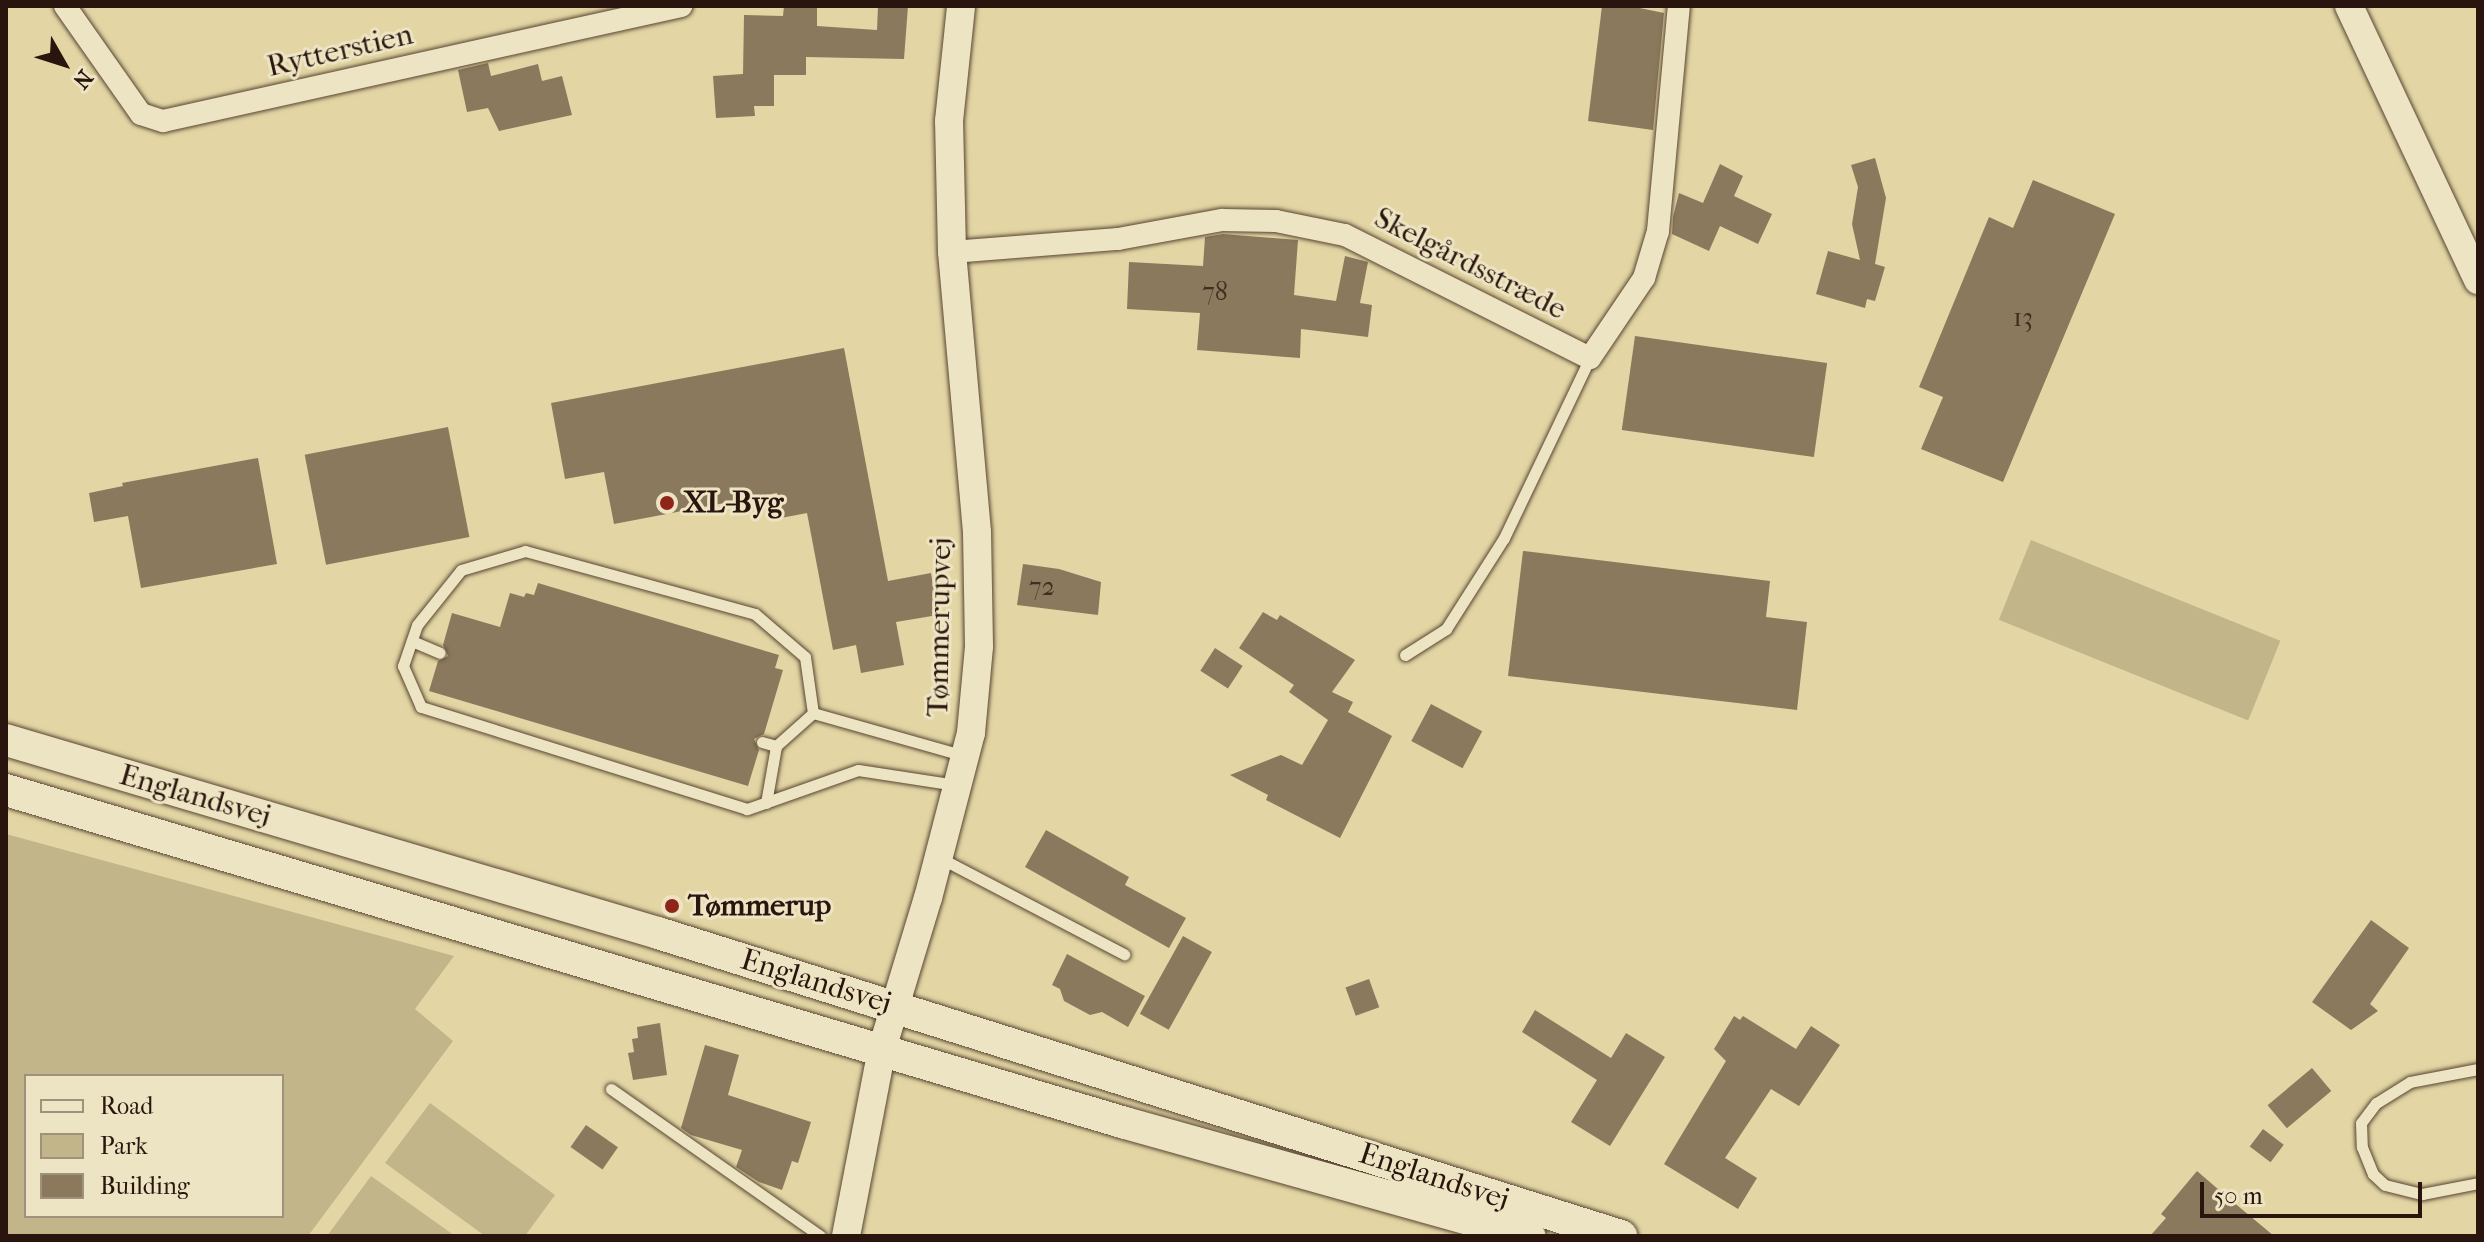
<!DOCTYPE html>
<html>
<head>
<meta charset="utf-8">
<style>
  body { margin:0 }
  #map { position:relative; width:2484px; height:1242px; overflow:hidden; background:#e3d6a4; font-family:"IM FELL French Canon",serif }
  div>[style] { position:absolute }
  [style*='--x'] { left:calc(var(--x)*1px); top:calc(var(--y)*1px); width:calc(var(--w)*1px); rotate:calc(var(--a)*1deg) }
  .green>* { inset:0; background:#c3b58a; transform-origin:0 0 }
  .building>* { inset:0; background:#8a795c; transform-origin:0 0 }
  .roads { filter:drop-shadow(0 0 2px #584533) drop-shadow(0 0 2px #584533) }
  .service>* { height:11px; margin:-5.5px; padding:0 5.5px; transform-origin:5.5px; border-radius:5.5px; background:#ede4c4 }
  .minor>* { height:22px; margin:-11px; padding:0 11px; transform-origin:11px; border-radius:11px; background:#ede4c4 }
  .tertiary>* { height:28px; margin:-14px; padding:0 14px; transform-origin:14px; border-radius:14px; background:#ede4c4 }
  .secondary>* { height:32px; margin:-16px; padding:0 16px; transform-origin:16px; border-radius:16px; background:#ede4c4 }
  .dots>* { width:22px; height:22px; translate:-50% -50%; box-sizing:border-box; border:4px solid #ede4c4; border-radius:50% }
  span { translate:-50% -50%; white-space:nowrap; text-align:center; line-height:1.15; -webkit-text-stroke:6px #ede4c4; paint-order:stroke }
  .number-label { font-size:26px; color:#412e21 }
  .number-label span { -webkit-text-stroke-width:0 }
  .street-label { font-size:30px; color:#29150d }
  .poi-label { font-size:30px; color:#29150d; font-weight:700 }
  .left { translate:0 -50%; text-align:left }
  .frame { position:absolute; inset:0; border:8px solid #29150d; pointer-events:none }
  .legend { position:absolute; left:24px; top:1074px; width:260px; height:144px; box-sizing:border-box; background:#ede4c4; border:2px solid #9f917b; margin:0; padding:10px 14px; list-style:none; font-size:24px; color:#29150d }
  .legend li { display:flex; align-items:center; gap:16px; height:40px }
  .legend b { width:40px; border:2px solid #9f917b }
  .north { position:absolute; left:24px; top:24px; width:80px; height:80px; -webkit-text-stroke:6px #ede4c4; paint-order:stroke; rotate:129deg; font-size:22px; font-weight:700; line-height:32px; text-align:center; color:#29150d }
  .north::after { content:''; display:block; margin:auto; width:28px; height:36px; background:#29150d; clip-path:polygon(50% 0,100% 100%,50% 72%,0 100%) }
  .scale { position:absolute; left:2200px; top:1182px; width:222px; height:36px; box-sizing:border-box; border:4px solid #29150d; border-top:0; padding-left:10px; font-size:24px; line-height:28px; white-space:nowrap; color:#29150d; -webkit-text-stroke:6px #ede4c4; paint-order:stroke }
</style>
</head>
<body>
<div id="map">
  <div class="green">
    <i style="left:2031px;top:540px;width:269px;height:86px;rotate:22deg"></i>
    <i style="clip-path:polygon(evenodd,6px 834px,454px 956px,415px 1009px,453px 1041px,308px 1236px,6px 1236px,6px 834px,26px 1076px,282px 1076px,282px 1216px,26px 1216px,26px 1076px)"></i>
    <i style="clip-path:polygon(430px 1103px,555px 1195px,525px 1236px,485px 1236px,385px 1163px)"></i>
    <i style="clip-path:polygon(371px 1176px,455px 1236px,327px 1236px)"></i>
  </div>
  <div class="building">
    <i style="clip-path:polygon(784px 6px,817px 6px,817px 26px,877px 30px,878px 6px,908px 6px,904px 59px,806px 57px,806px 75px,774px 75px,774px 106px,754px 106px,755px 116px,716px 118px,713px 76px,743px 74px,744px 15px,783px 16px)"></i>
    <i style="clip-path:polygon(1602px 6px,1630px 6px,1664px 13px,1653px 130px,1588px 121px)"></i>
    <i style="clip-path:polygon(488px 63px,491px 76px,538px 64px,542px 81px,562px 76px,572px 115px,499px 131px,488px 108px,467px 112px,458px 70px)"></i>
    <i style="clip-path:polygon(1875px 158px,1886px 198px,1875px 264px,1885px 267px,1875px 301px,1867px 299px,1865px 308px,1816px 294px,1828px 251px,1860px 260px,1852px 224px,1858px 187px,1851px 165px)"></i>
    <i style="clip-path:polygon(1720px 164px,1743px 176px,1734px 196px,1772px 214px,1758px 244px,1720px 226px,1709px 251px,1672px 234px,1673px 217px,1679px 193px,1703px 203px)"></i>
    <i style="clip-path:polygon(2033px 180px,2115px 214px,2003px 482px,1921px 449px,1943px 397px,1919px 387px,1989px 217px,2013px 228px)"></i>
    <i style="clip-path:polygon(1223px 234px,1298px 240px,1294px 295px,1336px 301px,1345px 256px,1368px 262px,1360px 303px,1372px 305px,1368px 337px,1301px 329px,1300px 358px,1197px 350px,1200px 313px,1127px 309px,1129px 262px,1203px 266px,1205px 237px)"></i>
    <i style="left:1635px;top:336px;width:194px;height:95px;rotate:8deg"></i>
    <i style="clip-path:polygon(844px 348px,888px 581px,931px 573px,938px 615px,896px 622px,904px 665px,861px 673px,856px 645px,833px 650px,807px 513px,781px 518px,777px 493px,614px 524px,604px 472px,565px 479px,551px 403px)"></i>
    <i style="left:448px;top:427px;width:112px;height:146px;rotate:79deg"></i>
    <i style="clip-path:polygon(258px 458px,277px 564px,141px 588px,128px 516px,94px 522px,89px 493px,123px 486px,122px 483px)"></i>
    <i style="clip-path:polygon(1523px 551px,1770px 581px,1766px 617px,1807px 622px,1797px 710px,1508px 676px)"></i>
    <i style="clip-path:polygon(1023px 564px,1059px 569px,1101px 582px,1098px 615px,1017px 605px)"></i>
    <i style="clip-path:polygon(538px 583px,779px 655px,775px 668px,783px 670px,764px 734px,754px 739px,759px 750px,748px 786px,429px 691px,438px 661px,448px 656px,443px 645px,452px 613px,500px 627px,510px 593px,524px 597px,526px 593px,534px 595px)"></i>
    <i style="clip-path:polygon(1263px 612px,1277px 620px,1280px 615px,1355px 660px,1332px 692px,1353px 702px,1348px 712px,1392px 736px,1340px 838px,1266px 800px,1268px 795px,1230px 775px,1281px 755px,1302px 765px,1328px 720px,1289px 692px,1294px 685px,1239px 648px)"></i>
    <i style="left:1215px;top:648px;width:33px;height:27px;rotate:33deg"></i>
    <i style="left:1431px;top:704px;width:58px;height:42px;rotate:28deg"></i>
    <i style="clip-path:polygon(1046px 830px,1129px 877px,1125px 885px,1186px 918px,1169px 948px,1025px 867px)"></i>
    <i style="clip-path:polygon(2371px 920px,2409px 948px,2370px 1004px,2378px 1011px,2351px 1030px,2312px 1002px)"></i>
    <i style="left:1183px;top:936px;width:33px;height:89px;rotate:29deg"></i>
    <i style="clip-path:polygon(1067px 954px,1145px 996px,1128px 1027px,1102px 1012px,1090px 1015px,1064px 1001px,1060px 989px,1052px 985px)"></i>
    <i style="left:1369px;top:979px;width:30px;height:25px;rotate:70deg"></i>
    <i style="clip-path:polygon(1535px 1010px,1611px 1058px,1626px 1033px,1665px 1057px,1610px 1146px,1571px 1122px,1597px 1080px,1522px 1032px)"></i>
    <i style="clip-path:polygon(1734px 1016px,1740px 1020px,1743px 1016px,1796px 1049px,1811px 1026px,1840px 1045px,1799px 1106px,1771px 1089px,1725px 1158px,1757px 1178px,1738px 1209px,1664px 1164px,1726px 1061px,1714px 1049px)"></i>
    <i style="clip-path:polygon(660px 1023px,667px 1075px,633px 1080px,628px 1053px,634px 1052px,632px 1039px,638px 1038px,637px 1027px)"></i>
    <i style="clip-path:polygon(705px 1045px,739px 1055px,728px 1095px,811px 1122px,798px 1163px,792px 1161px,782px 1190px,759px 1182px,736px 1167px,742px 1150px,691px 1135px,681px 1128px)"></i>
    <i style="left:2312px;top:1068px;width:30px;height:58px;rotate:50deg"></i>
    <i style="left:586px;top:1125px;width:39px;height:27px;rotate:35deg"></i>
    <i style="left:2263px;top:1129px;width:26px;height:22px;rotate:37deg"></i>
    <i style="clip-path:polygon(2197px 1171px,2226px 1196px,2274px 1236px,2150px 1236px,2166px 1218px,2161px 1214px)"></i>
  </div>
  <div class="roads">
    <div class="service">
      <i style="--x:412;--y:641;--w:30;--a:23"></i>
      <i style="--x:1405;--y:655;--w:49;--a:-32.4"></i>
      <i style="--x:1446;--y:629;--w:108;--a:-57.5"></i>
      <i style="--x:1504;--y:538;--w:199;--a:-64.5"></i>
      <i style="--x:762;--y:742;--w:15;--a:16"></i>
      <i style="--x:776;--y:746;--w:50;--a:-41.7"></i>
      <i style="--x:956;--y:785;--w:99;--a:-171.3"></i>
      <i style="--x:858;--y:770;--w:118;--a:160.6"></i>
      <i style="--x:747;--y:809;--w:342;--a:-162.6"></i>
      <i style="--x:421;--y:707;--w:45;--a:-113.7"></i>
      <i style="--x:403;--y:666;--w:43;--a:-71.1"></i>
      <i style="--x:417;--y:625;--w:70;--a:-51.3"></i>
      <i style="--x:461;--y:570;--w:67;--a:-16.5"></i>
      <i style="--x:525;--y:551;--w:238;--a:15.3"></i>
      <i style="--x:755;--y:614;--w:66;--a:40.7"></i>
      <i style="--x:805;--y:657;--w:57;--a:81.9"></i>
      <i style="--x:813;--y:713;--w:158;--a:15.8"></i>
      <i style="--x:766;--y:803;--w:58;--a:-80"></i>
      <i style="--x:940;--y:858;--w:208;--a:27.6"></i>
      <i style="--x:2478;--y:1069;--w:69;--a:169.2"></i>
      <i style="--x:2410;--y:1082;--w:40;--a:148"></i>
      <i style="--x:2376;--y:1103;--w:25;--a:127"></i>
      <i style="--x:2361;--y:1123;--w:24;--a:88"></i>
      <i style="--x:2362;--y:1147;--w:29;--a:68"></i>
      <i style="--x:2373;--y:1174;--w:16;--a:43"></i>
      <i style="--x:2385;--y:1185;--w:38;--a:14"></i>
      <i style="--x:2422;--y:1194;--w:57;--a:-11.1"></i>
      <i style="--x:611;--y:1089;--w:256;--a:35.1"></i>
    </div>
    <div class="minor">
      <i style="--x:65;--y:6;--w:132;--a:54.9"></i>
      <i style="--x:141;--y:114;--w:23;--a:18"></i>
      <i style="--x:163;--y:121;--w:531;--a:-12.52"></i>
      <i style="--x:952;--y:252;--w:167;--a:-4.5"></i>
      <i style="--x:1118;--y:239;--w:106;--a:-10.4"></i>
      <i style="--x:1222;--y:220;--w:54;--a:1.1"></i>
      <i style="--x:1276;--y:221;--w:70;--a:11.5"></i>
      <i style="--x:1345;--y:235;--w:274;--a:26.7"></i>
      <i style="--x:1590;--y:358;--w:97;--a:-56"></i>
      <i style="--x:1644;--y:278;--w:49;--a:-73.4"></i>
      <i style="--x:1658;--y:231;--w:226;--a:-84.7"></i>
    </div>
    <div class="tertiary">
      <i style="--x:2349;--y:6;--w:303;--a:64.8"></i>
      <i style="--x:846;--y:1236;--w:190;--a:-79.1"></i>
      <i style="--x:882;--y:1049;--w:158;--a:-73.1"></i>
      <i style="--x:928;--y:898;--w:171;--a:-75.4"></i>
      <i style="--x:971;--y:733;--w:87;--a:-84.7"></i>
      <i style="--x:979;--y:646;--w:114;--a:-91"></i>
      <i style="--x:977;--y:532;--w:281;--a:-95.1"></i>
      <i style="--x:952;--y:252;--w:131;--a:-91.3"></i>
      <i style="--x:949;--y:121;--w:116;--a:-84"></i>
    </div>
    <div class="secondary">
      <i style="--x:6;--y:740;--w:680;--a:16.49"></i>
      <i style="--x:658;--y:933;--w:1010;--a:17.47"></i>
      <i style="--x:6;--y:790;--w:1167;--a:16.57"></i>
      <i style="--x:1125;--y:1123;--w:420;--a:15.6"></i>
    </div>
  </div>
  <div class="dots">
    <i style="left:667px;top:503px;background:#8f2418"></i>
    <i style="left:672px;top:906px;background:#8f2418"></i>
  </div>
  <div class="number-label">
    <span style="left:1215px;top:292px">78</span>
    <span style="left:2023px;top:318px">13</span>
    <span style="left:1042px;top:587px">72</span>
  </div>
  <div class="street-label">
    <span style="left:340px;top:51px;rotate:-13deg">Rytterstien</span>
    <span style="left:1470px;top:264px;rotate:27deg">Skelgårdsstræde</span>
    <span style="left:940px;top:627px;rotate:-89deg">Tømmerupvej</span>
    <span style="left:195px;top:796px;rotate:16deg">Englandsvej</span>
    <span style="left:816px;top:982px;rotate:17deg">Englandsvej</span>
    <span style="left:1434px;top:1177px;rotate:18deg">Englandsvej</span>
  </div>
  <div class="poi-label">
    <span class="left" style="left:683px;top:503px">XL-Byg</span>
    <span class="left" style="left:688px;top:906px">Tømmerup</span>
  </div>
  <div class="frame"></div>
  <ul class="legend">
  <li><b style="height:10px;background:#ede4c4"></b>Road</li>
  <li><b style="height:22px;background:#c3b58a"></b>Park</li>
  <li><b style="height:22px;background:#8a795c"></b>Building</li>
  </ul>
  <div class="north">N</div>
  <div class="scale">50 m</div>
</div>
</body>
</html>
